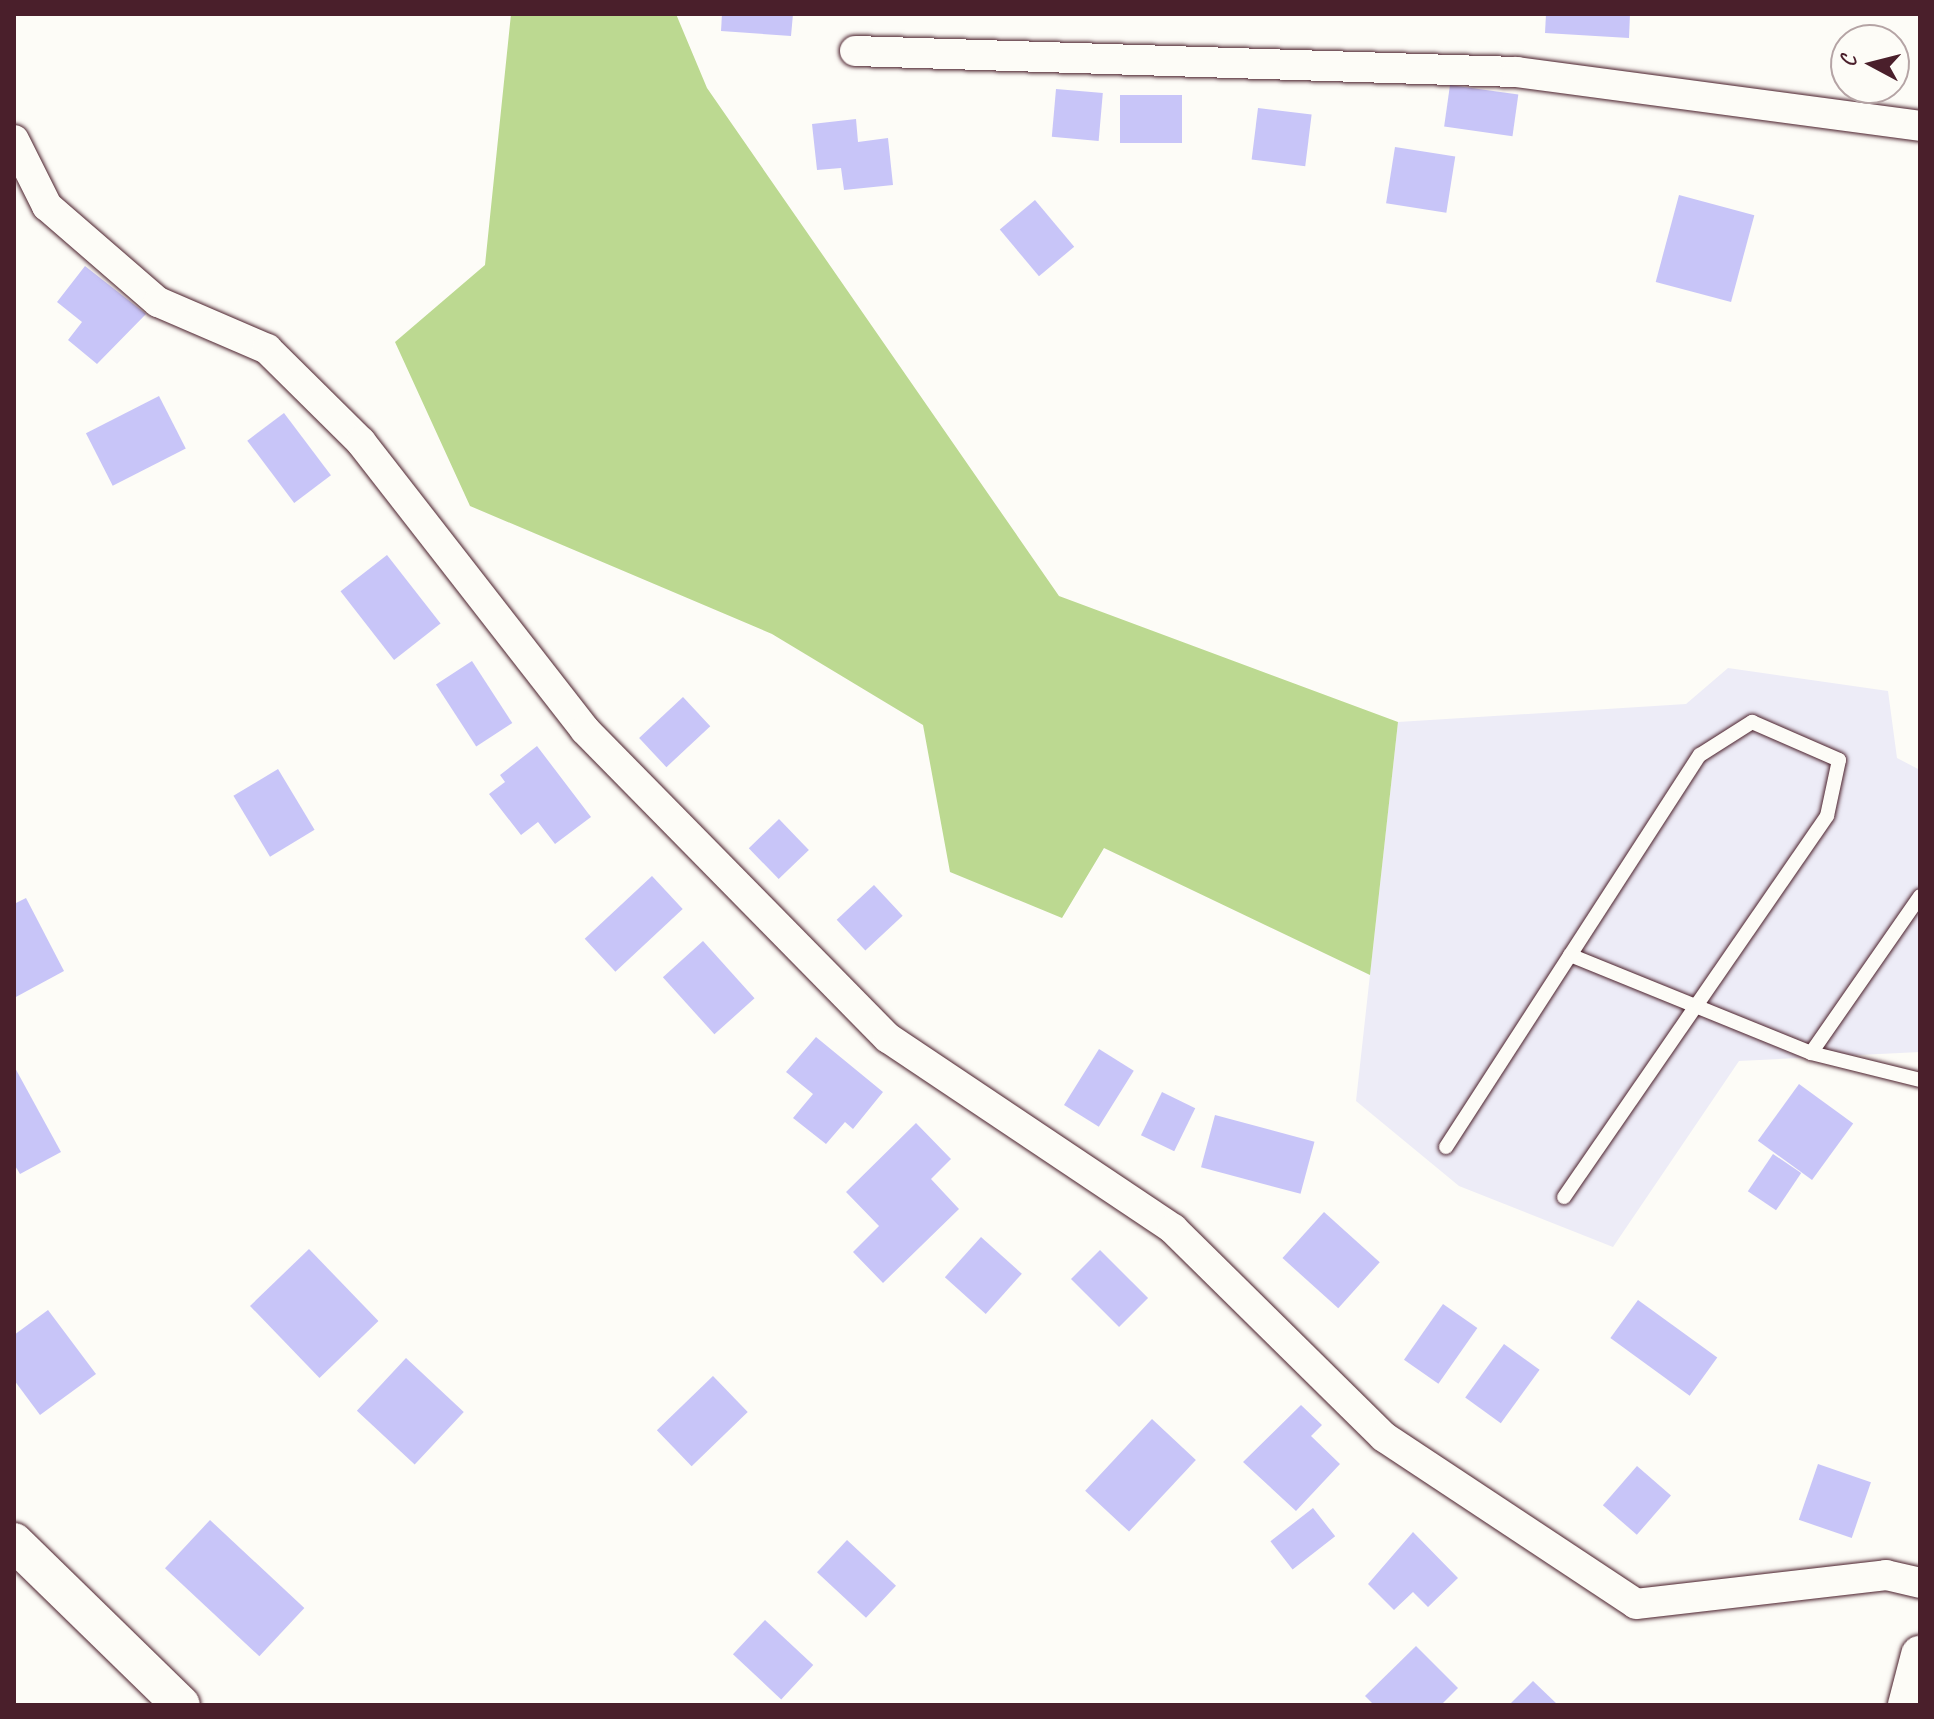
<!DOCTYPE html>
<html>
<head>
<meta charset="utf-8">
<style>
  body { margin:0 }
  #map { position:relative; width:1934px; height:1719px; overflow:hidden; background:#fdfcf7; font-family:Caveat,sans-serif }
  div>[style] { position:absolute }
  [style*='--x'] { left:calc(var(--x)*1px); top:calc(var(--y)*1px); width:calc(var(--w)*1px); rotate:calc(var(--a)*1deg) }
  .built>* { inset:0; background:#edecf7 }
  .green>* { inset:0; background:#bcd991 }
  .building>* { inset:0; background:#c8c5f8; transform-origin:0 0 }
  .roads { filter:drop-shadow(0 0 2px #4a1f2b) drop-shadow(0 0 2px #4a1f2b) }
  .service>* { height:14px; margin:-7px; padding:0 7px; transform-origin:7px; border-radius:7px; background:#fdfcf7 }
  .minor>* { height:30px; margin:-15px; padding:0 15px; transform-origin:15px; border-radius:15px; background:#fdfcf7 }
  .tertiary>* { height:38px; margin:-19px; padding:0 19px; transform-origin:19px; border-radius:19px; background:#fdfcf7 }
  span { translate:-50% -50%; white-space:nowrap; text-align:center; line-height:1.15; -webkit-text-stroke:8px #fdfcf7; paint-order:stroke }
  .frame { position:absolute; inset:0; border:16px solid #4a1f2b; pointer-events:none }
  .north { position:absolute; left:1830px; top:24px; width:80px; height:80px; box-sizing:border-box; background:#fdfcf7; border:2px solid #b5a4a5; border-radius:50%; rotate:277deg; font-size:22px; font-weight:700; line-height:32px; text-align:center; color:#4a1f2b }
  .north::after { content:''; display:block; margin:auto; width:28px; height:36px; background:#4a1f2b; clip-path:polygon(50% 0,100% 100%,50% 72%,0 100%) }
</style>
</head>
<body>
<div id="map">
  <div class="built">
    <i style="clip-path:polygon(1728px 668px,1888px 691px,1897px 758px,1920px 770px,1920px 1052px,1739px 1061px,1613px 1247px,1459px 1186px,1356px 1101px,1398px 722px,1686px 704px)"></i>
  </div>
  <div class="green">
    <i style="clip-path:polygon(511px 14px,676px 14px,707px 88px,1059px 596px,1398px 722px,1370px 975px,1104px 848px,1062px 918px,950px 872px,923px 725px,772px 634px,470px 506px,395px 342px,485px 265px)"></i>
  </div>
  <div class="building">
    <i style="clip-path:polygon(722px 14px,793px 14px,791px 36px,721px 31px)"></i>
    <i style="clip-path:polygon(1546px 14px,1630px 14px,1629px 38px,1545px 33px)"></i>
    <i style="left:1450px;top:85px;width:69px;height:42px;rotate:8deg"></i>
    <i style="left:1056px;top:89px;width:47px;height:48px;rotate:5deg"></i>
    <i style="left:1120px;top:95px;width:62px;height:48px"></i>
    <i style="left:1258px;top:108px;width:54px;height:52px;rotate:7deg"></i>
    <i style="clip-path:polygon(856px 119px,858px 142px,888px 138px,893px 185px,844px 190px,841px 168px,817px 170px,812px 124px)"></i>
    <i style="left:1395px;top:147px;width:61px;height:57px;rotate:9deg"></i>
    <i style="left:1679px;top:195px;width:78px;height:90px;rotate:15deg"></i>
    <i style="left:1035px;top:200px;width:61px;height:46px;rotate:50deg"></i>
    <i style="clip-path:polygon(85px 266px,146px 314px,97px 364px,68px 340px,82px 322px,57px 302px)"></i>
    <i style="left:159px;top:396px;width:59px;height:82px;rotate:63deg"></i>
    <i style="left:284px;top:413px;width:78px;height:46px;rotate:53deg"></i>
    <i style="left:387px;top:555px;width:87px;height:59px;rotate:52deg"></i>
    <i style="left:472px;top:661px;width:74px;height:43px;rotate:57deg"></i>
    <i style="left:683px;top:697px;width:40px;height:60px;rotate:47deg"></i>
    <i style="clip-path:polygon(537px 746px,591px 817px,555px 844px,538px 822px,521px 835px,489px 794px,505px 782px,500px 775px)"></i>
    <i style="left:278px;top:769px;width:71px;height:52px;rotate:59deg"></i>
    <i style="left:779px;top:819px;width:43px;height:42px;rotate:46deg"></i>
    <i style="left:652px;top:876px;width:45px;height:92px;rotate:47deg"></i>
    <i style="left:874px;top:885px;width:42px;height:51px;rotate:47deg"></i>
    <i style="clip-path:polygon(26px 898px,64px 971px,14px 998px,14px 904px)"></i>
    <i style="left:703px;top:941px;width:77px;height:54px;rotate:48deg"></i>
    <i style="clip-path:polygon(816px 1037px,883px 1092px,853px 1129px,845px 1122px,826px 1144px,793px 1118px,813px 1094px,786px 1072px)"></i>
    <i style="left:1099px;top:1049px;width:41px;height:66px;rotate:32deg"></i>
    <i style="clip-path:polygon(14px 1066px,61px 1152px,20px 1174px,14px 1164px)"></i>
    <i style="left:1799px;top:1084px;width:67px;height:70px;rotate:36deg"></i>
    <i style="left:1162px;top:1092px;width:37px;height:48px;rotate:26deg"></i>
    <i style="left:1215px;top:1115px;width:103px;height:54px;rotate:15deg"></i>
    <i style="clip-path:polygon(916px 1123px,951px 1159px,931px 1179px,959px 1209px,883px 1283px,853px 1252px,879px 1226px,846px 1192px)"></i>
    <i style="left:1773px;top:1154px;width:34px;height:45px;rotate:34deg"></i>
    <i style="left:1324px;top:1212px;width:75px;height:62px;rotate:42deg"></i>
    <i style="left:981px;top:1237px;width:55px;height:54px;rotate:42deg"></i>
    <i style="left:309px;top:1249px;width:100px;height:82px;rotate:46deg"></i>
    <i style="left:1100px;top:1250px;width:68px;height:41px;rotate:45deg"></i>
    <i style="left:1638px;top:1300px;width:98px;height:47px;rotate:36deg"></i>
    <i style="left:1443px;top:1304px;width:42px;height:68px;rotate:35deg"></i>
    <i style="clip-path:polygon(48px 1310px,96px 1374px,40px 1415px,14px 1380px,14px 1335px)"></i>
    <i style="left:1504px;top:1344px;width:44px;height:66px;rotate:36deg"></i>
    <i style="left:406px;top:1358px;width:79px;height:72px;rotate:43deg"></i>
    <i style="left:713px;top:1376px;width:50px;height:78px;rotate:46deg"></i>
    <i style="clip-path:polygon(1301px 1405px,1322px 1425px,1311px 1436px,1340px 1464px,1296px 1511px,1243px 1462px)"></i>
    <i style="left:1152px;top:1419px;width:60px;height:98px;rotate:43deg"></i>
    <i style="left:1818px;top:1464px;width:56px;height:59px;rotate:19deg"></i>
    <i style="left:1637px;top:1466px;width:45px;height:52px;rotate:41deg"></i>
    <i style="left:1313px;top:1508px;width:36px;height:54px;rotate:52deg"></i>
    <i style="left:210px;top:1520px;width:129px;height:66px;rotate:43deg"></i>
    <i style="clip-path:polygon(1413px 1532px,1458px 1578px,1428px 1607px,1413px 1592px,1394px 1610px,1368px 1584px)"></i>
    <i style="left:847px;top:1540px;width:67px;height:44px;rotate:43deg"></i>
    <i style="left:765px;top:1620px;width:66px;height:47px;rotate:43deg"></i>
    <i style="clip-path:polygon(1416px 1646px,1458px 1688px,1441px 1705px,1374px 1705px,1365px 1696px)"></i>
    <i style="clip-path:polygon(1533px 1681px,1558px 1705px,1509px 1705px)"></i>
  </div>
  <div class="roads">
    <div class="service">
      <i style="--x:1570;--y:955;--w:260;--a:22.1"></i>
      <i style="--x:1811;--y:1053;--w:112;--a:13.9"></i>
      <i style="--x:1811;--y:1053;--w:191;--a:-55.2"></i>
      <i style="--x:1446;--y:1147;--w:467;--a:-57.1"></i>
      <i style="--x:1700;--y:755;--w:62;--a:-32.4"></i>
      <i style="--x:1752;--y:722;--w:95;--a:23.6"></i>
      <i style="--x:1839;--y:760;--w:57;--a:102.1"></i>
      <i style="--x:1827;--y:816;--w:463;--a:124.6"></i>
    </div>
    <div class="minor">
      <i style="--x:855;--y:51;--w:662;--a:1.82"></i>
      <i style="--x:1517;--y:72;--w:407;--a:7.6"></i>
      <i style="--x:14;--y:140;--w:74;--a:63.4"></i>
      <i style="--x:47;--y:206;--w:147;--a:40.9"></i>
      <i style="--x:158;--y:302;--w:119;--a:23.3"></i>
      <i style="--x:267;--y:349;--w:132;--a:44.7"></i>
      <i style="--x:361;--y:442;--w:365;--a:52.1"></i>
      <i style="--x:585;--y:730;--w:432;--a:45.5"></i>
      <i style="--x:888;--y:1038;--w:343;--a:33.8"></i>
      <i style="--x:1173;--y:1229;--w:296;--a:44.6"></i>
      <i style="--x:1384;--y:1437;--w:302;--a:33.5"></i>
      <i style="--x:1636;--y:1604;--w:252;--a:-6.6"></i>
      <i style="--x:1886;--y:1575;--w:35;--a:13"></i>
    </div>
    <div class="tertiary">
      <i style="--x:14;--y:1542;--w:233;--a:44.3"></i>
      <i style="--x:1907;--y:1705;--w:52;--a:-75.4"></i>
    </div>
  </div>
  <div class="frame"></div>
  <div class="north">С</div>
</div>
</body>
</html>
